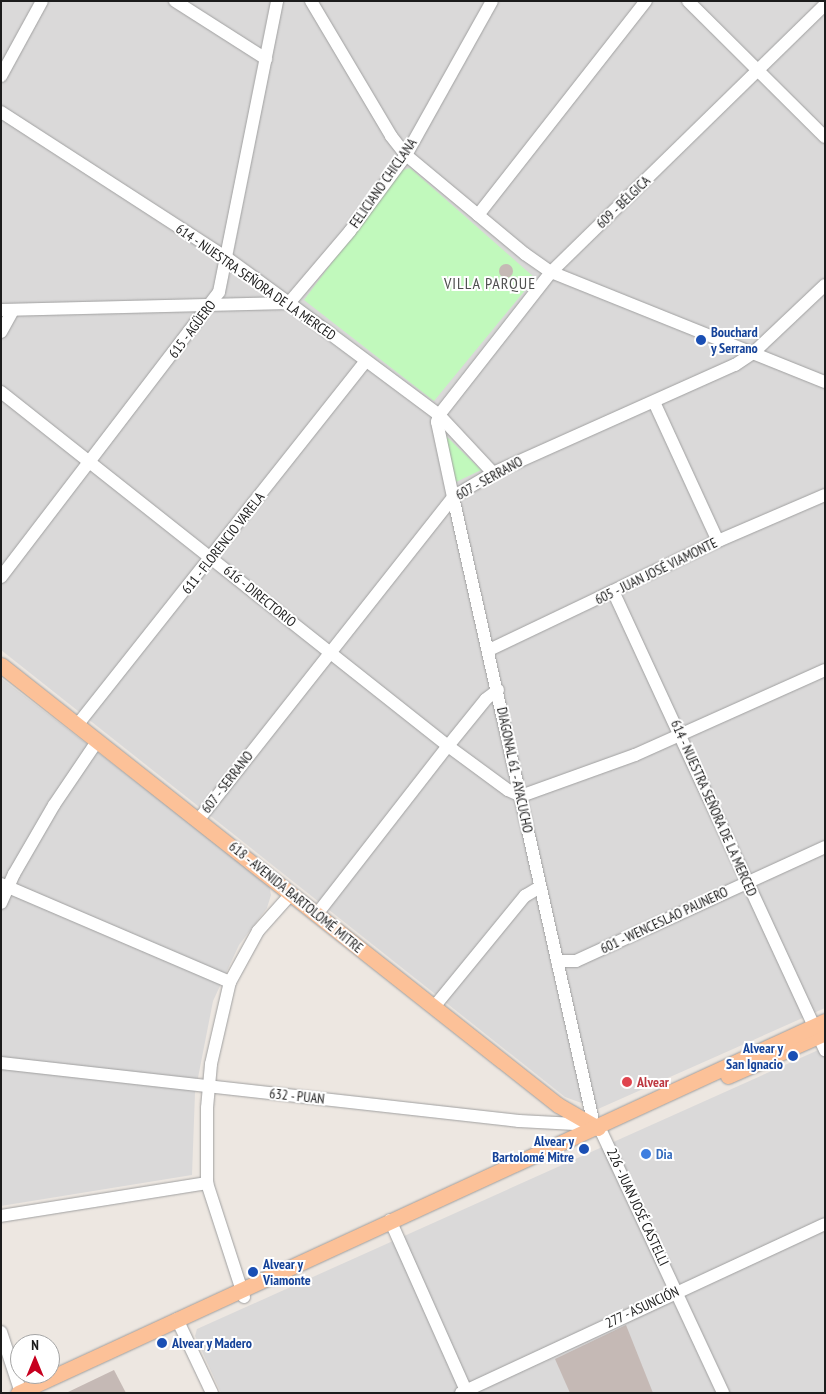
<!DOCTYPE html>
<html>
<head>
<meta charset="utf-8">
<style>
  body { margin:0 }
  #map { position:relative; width:826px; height:1394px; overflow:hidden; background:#ede7e1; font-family:"PT Sans Narrow",sans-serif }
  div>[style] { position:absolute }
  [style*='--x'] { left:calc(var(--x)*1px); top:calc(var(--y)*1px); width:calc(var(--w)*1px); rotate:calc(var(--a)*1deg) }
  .residential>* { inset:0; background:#dad9d9 }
  .park>* { inset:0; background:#c1f9bc }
  .building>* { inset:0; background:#c5b9b5 }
  .round { border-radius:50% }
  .roads { filter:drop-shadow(0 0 1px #a0a0a0) drop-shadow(0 0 1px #a0a0a0) }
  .minor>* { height:12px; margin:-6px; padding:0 6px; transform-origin:6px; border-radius:6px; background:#fff }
  .major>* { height:15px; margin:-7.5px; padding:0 7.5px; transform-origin:7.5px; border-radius:7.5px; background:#fcc198 }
  .dots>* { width:14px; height:14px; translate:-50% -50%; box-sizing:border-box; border:2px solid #fff; border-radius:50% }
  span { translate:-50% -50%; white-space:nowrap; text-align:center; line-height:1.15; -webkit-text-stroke:4px #fff; paint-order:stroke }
  .street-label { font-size:14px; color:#1c1c1c }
  .transit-label { font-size:14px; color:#164399; font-weight:700 }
  .left { translate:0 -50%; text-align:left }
  .right { translate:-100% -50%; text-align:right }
  .health-label { font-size:14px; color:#be3a42; font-weight:700 }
  .shop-label { font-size:14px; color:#366cbe; font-weight:700 }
  .quarter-label { font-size:16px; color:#4f4f4f; letter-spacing:1px }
  .frame { position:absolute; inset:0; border:2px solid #1c1c1c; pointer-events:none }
  .north { position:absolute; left:10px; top:1334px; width:50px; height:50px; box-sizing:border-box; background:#fff; border:1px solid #a4a4a4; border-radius:50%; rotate:0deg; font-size:14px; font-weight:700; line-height:20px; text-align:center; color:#1c1c1c }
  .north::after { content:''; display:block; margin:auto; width:18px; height:22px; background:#c7001f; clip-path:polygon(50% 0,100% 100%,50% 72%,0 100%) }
</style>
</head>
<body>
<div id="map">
  <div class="residential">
    <i style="clip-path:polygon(1px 1px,825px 1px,825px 1008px,598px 1109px,565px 1097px,1px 650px)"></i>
    <i style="clip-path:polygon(1px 678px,269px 884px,271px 895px,267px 908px,239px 945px,213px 1001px,195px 1093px,192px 1175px,1px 1206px)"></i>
    <i style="clip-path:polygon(825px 1047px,825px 1393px,221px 1393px,195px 1336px,197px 1329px)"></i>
  </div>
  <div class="park">
    <i style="clip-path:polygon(410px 168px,535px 278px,434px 401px,304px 300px,400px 171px)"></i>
    <i style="clip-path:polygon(445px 435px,481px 470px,456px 482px)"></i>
  </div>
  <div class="building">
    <i class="round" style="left:499px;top:264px;width:14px;height:14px"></i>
    <i style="clip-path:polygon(626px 1325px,653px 1393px,570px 1393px,555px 1359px)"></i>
    <i style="clip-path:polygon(114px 1370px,126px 1393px,66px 1393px)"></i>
  </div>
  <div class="roads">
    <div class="minor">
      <i style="--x:175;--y:1;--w:108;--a:32.5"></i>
      <i style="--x:311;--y:1;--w:157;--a:59.3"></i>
      <i style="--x:391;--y:136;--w:24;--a:52"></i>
      <i style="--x:406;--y:155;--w:155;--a:39.8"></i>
      <i style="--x:525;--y:254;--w:32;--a:35"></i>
      <i style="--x:551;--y:272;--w:295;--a:21.9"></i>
      <i style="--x:688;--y:1;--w:193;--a:44.8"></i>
      <i style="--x:1;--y:76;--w:85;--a:-61.3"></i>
      <i style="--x:1;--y:112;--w:269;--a:32.9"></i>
      <i style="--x:227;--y:258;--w:77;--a:36"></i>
      <i style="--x:289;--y:303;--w:187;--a:36.7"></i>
      <i style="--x:439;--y:415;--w:79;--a:47"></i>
      <i style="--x:478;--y:215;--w:272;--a:-51.9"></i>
      <i style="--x:1;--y:310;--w:288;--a:-1.4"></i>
      <i style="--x:289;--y:303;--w:94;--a:-49.7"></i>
      <i style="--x:350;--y:231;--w:94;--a:-53.6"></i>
      <i style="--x:406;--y:155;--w:176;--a:-60.8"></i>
      <i style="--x:1;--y:332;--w:25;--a:-61"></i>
      <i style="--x:1;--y:392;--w:570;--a:38.38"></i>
      <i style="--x:448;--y:746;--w:74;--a:36.3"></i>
      <i style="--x:508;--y:790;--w:14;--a:25"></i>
      <i style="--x:521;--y:796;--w:121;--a:-19.8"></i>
      <i style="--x:635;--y:755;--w:208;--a:-24.1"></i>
      <i style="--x:654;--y:402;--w:153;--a:65.3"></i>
      <i style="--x:1;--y:577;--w:359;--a:-52.6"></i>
      <i style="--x:219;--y:292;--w:297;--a:-78.7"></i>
      <i style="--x:613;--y:591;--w:506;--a:65.21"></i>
      <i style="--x:489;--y:650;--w:254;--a:-25.5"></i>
      <i style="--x:718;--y:541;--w:116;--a:-23.3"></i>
      <i style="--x:78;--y:724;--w:463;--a:-51.6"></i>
      <i style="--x:199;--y:819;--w:410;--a:-51.7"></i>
      <i style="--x:453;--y:497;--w:47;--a:-31"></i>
      <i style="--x:493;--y:473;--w:265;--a:-24.1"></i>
      <i style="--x:735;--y:365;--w:22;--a:-34"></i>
      <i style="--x:753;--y:353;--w:99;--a:-43.4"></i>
      <i style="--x:1;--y:884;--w:249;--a:23.2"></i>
      <i style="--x:1;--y:903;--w:32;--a:-66"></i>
      <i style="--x:14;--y:874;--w:80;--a:-59.9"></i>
      <i style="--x:54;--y:805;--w:78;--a:-55.9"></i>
      <i style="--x:317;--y:914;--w:213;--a:-52.1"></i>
      <i style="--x:448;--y:746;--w:60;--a:-51"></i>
      <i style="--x:486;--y:699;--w:15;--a:-37"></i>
      <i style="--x:557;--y:961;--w:19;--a:0"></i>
      <i style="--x:576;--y:961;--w:274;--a:-24.6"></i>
      <i style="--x:434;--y:1007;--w:144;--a:-50.7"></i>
      <i style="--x:525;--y:896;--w:17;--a:-31"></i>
      <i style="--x:1;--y:1063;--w:521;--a:6.39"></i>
      <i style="--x:519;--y:1121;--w:75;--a:3.1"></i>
      <i style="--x:594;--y:1125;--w:644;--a:-102.65"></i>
      <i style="--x:453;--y:497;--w:77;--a:-102"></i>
      <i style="--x:437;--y:422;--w:7;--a:-74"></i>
      <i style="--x:439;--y:415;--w:182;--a:-51.9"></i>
      <i style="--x:551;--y:272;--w:383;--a:-44.3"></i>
      <i style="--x:601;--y:1131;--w:289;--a:65"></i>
      <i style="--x:1;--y:1216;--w:209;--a:-9.1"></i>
      <i style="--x:390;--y:1220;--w:189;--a:66"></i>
      <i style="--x:244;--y:1297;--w:120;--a:-108"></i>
      <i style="--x:207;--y:1183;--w:75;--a:-90"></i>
      <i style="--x:207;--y:1108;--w:44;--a:-84.8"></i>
      <i style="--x:211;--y:1064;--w:84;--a:-77"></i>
      <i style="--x:230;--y:982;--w:58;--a:-61.2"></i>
      <i style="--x:258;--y:931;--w:50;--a:-48.3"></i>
      <i style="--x:177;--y:1319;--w:82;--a:64.7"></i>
      <i style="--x:1;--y:1332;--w:64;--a:71.8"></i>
      <i style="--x:461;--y:1393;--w:401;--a:-24.9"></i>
    </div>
    <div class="major">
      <i style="--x:1;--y:665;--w:710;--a:38.31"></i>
      <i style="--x:558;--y:1105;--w:46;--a:29.9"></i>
      <i style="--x:728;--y:1076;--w:106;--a:-23.9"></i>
      <i style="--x:18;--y:1393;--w:889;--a:-24.75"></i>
    </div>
  </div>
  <div class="dots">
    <i style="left:701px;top:340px;background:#1a4fb4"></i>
    <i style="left:793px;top:1056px;background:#1a4fb4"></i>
    <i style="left:627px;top:1082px;background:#e0444e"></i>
    <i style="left:584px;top:1149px;background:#1a4fb4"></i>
    <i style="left:646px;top:1154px;background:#3f7fe0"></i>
    <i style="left:253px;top:1272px;background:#1a4fb4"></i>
    <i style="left:162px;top:1343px;background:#1a4fb4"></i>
  </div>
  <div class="street-label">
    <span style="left:383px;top:183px;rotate:-55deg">FELICIANO CHICLANA</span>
    <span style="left:623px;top:202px;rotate:-44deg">609 - BÉLGICA</span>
    <span style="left:256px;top:282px;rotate:35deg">614 - NUESTRA SEÑORA DE LA MERCED</span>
    <span style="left:192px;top:329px;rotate:-53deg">615 - AGÜERO</span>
    <span style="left:489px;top:478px;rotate:-29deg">607 - SERRANO</span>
    <span style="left:223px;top:543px;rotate:-52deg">611 - FLORENCIO VARELA</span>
    <span style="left:656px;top:571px;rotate:-26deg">605 - JUAN JOSÉ VIAMONTE</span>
    <span style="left:260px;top:596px;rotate:39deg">616 - DIRECTORIO</span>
    <span style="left:515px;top:770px;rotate:78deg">DIAGONAL 61 - AYACUCHO</span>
    <span style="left:227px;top:782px;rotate:-52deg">607 - SERRANO</span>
    <span style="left:714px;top:808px;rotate:66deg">614 - NUESTRA SEÑORA DE LA MERCED</span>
    <span style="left:296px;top:897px;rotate:39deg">618 - AVENIDA BARTOLOMÉ MITRE</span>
    <span style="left:664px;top:920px;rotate:-25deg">601 - WENCESLAO PAUNERO</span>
    <span style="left:297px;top:1096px;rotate:6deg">632 - PUAN</span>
    <span style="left:638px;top:1207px;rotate:65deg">226 - JUAN JOSÉ CASTELLI</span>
    <span style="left:642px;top:1307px;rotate:-25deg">277 - ASUNCIÓN</span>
  </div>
  <div class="transit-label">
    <span class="left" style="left:711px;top:340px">Bouchard<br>y Serrano</span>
    <span class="right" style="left:783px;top:1056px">Alvear y<br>San Ignacio</span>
    <span class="right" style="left:574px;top:1149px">Alvear y<br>Bartolomé Mitre</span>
    <span class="left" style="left:263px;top:1272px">Alvear y<br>Viamonte</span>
    <span class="left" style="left:172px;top:1343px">Alvear y Madero</span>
  </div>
  <div class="health-label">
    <span class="left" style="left:637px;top:1082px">Alvear</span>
  </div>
  <div class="shop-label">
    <span class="left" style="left:656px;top:1154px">Dia</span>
  </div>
  <div class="quarter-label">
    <span style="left:490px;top:283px">VILLA PARQUE</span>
  </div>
  <div class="frame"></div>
  <div class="north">N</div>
</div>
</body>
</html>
